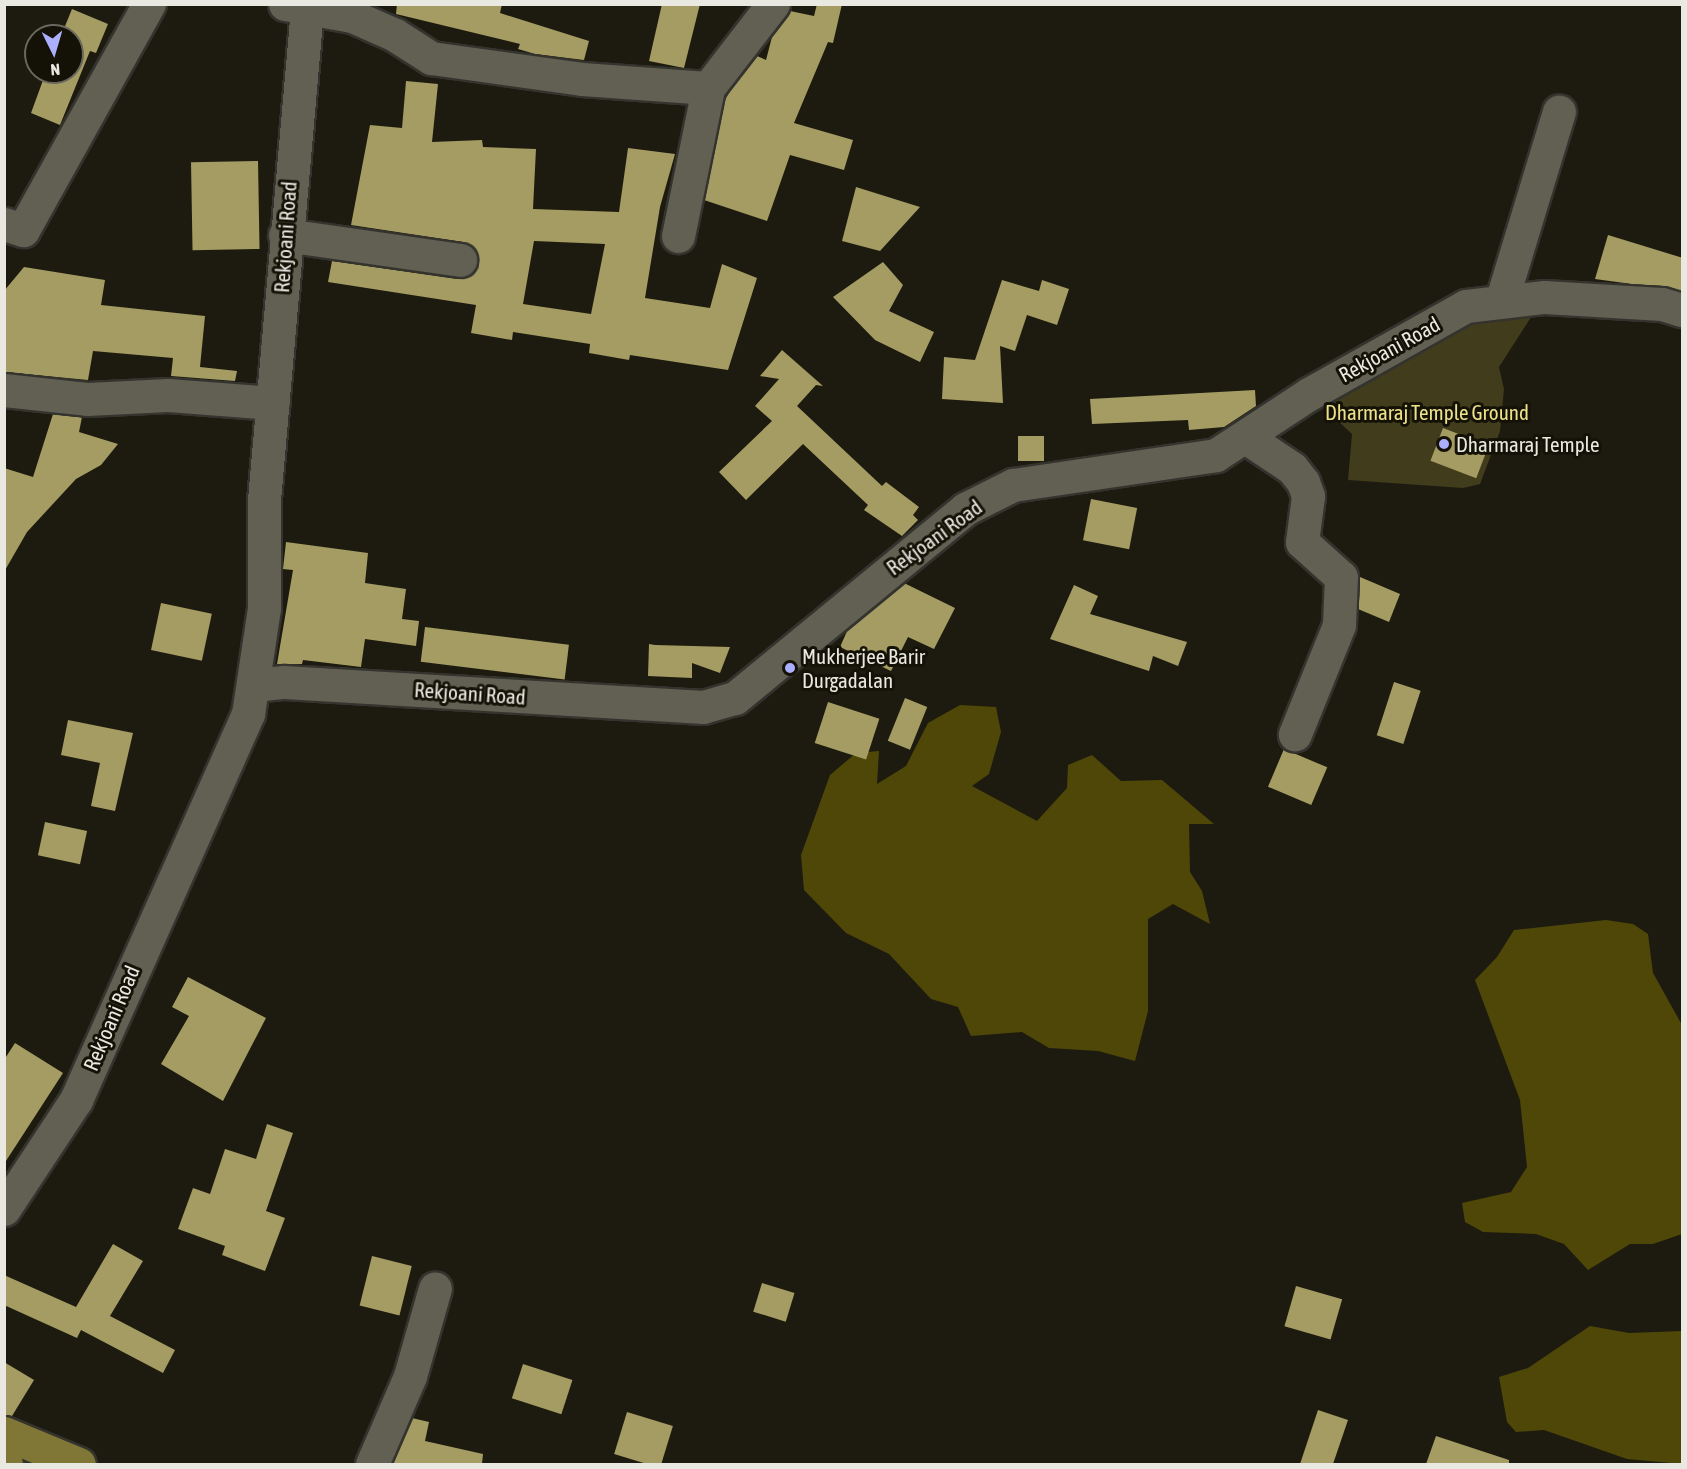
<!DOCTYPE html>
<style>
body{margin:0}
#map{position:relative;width:1687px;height:1469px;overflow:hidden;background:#1d1b0f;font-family:"Asap Condensed",sans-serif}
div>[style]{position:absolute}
.green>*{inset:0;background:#403c1c}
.water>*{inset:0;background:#4f4707}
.building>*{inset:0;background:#a49c62;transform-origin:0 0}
.roads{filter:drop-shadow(2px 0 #34332e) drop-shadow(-2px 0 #34332e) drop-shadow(0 2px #34332e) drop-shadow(0 -2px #34332e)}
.minor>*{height:33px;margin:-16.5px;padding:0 16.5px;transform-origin:16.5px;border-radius:16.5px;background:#626052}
.major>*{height:33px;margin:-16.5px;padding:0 16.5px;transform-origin:16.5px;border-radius:16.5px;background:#807736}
.dots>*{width:16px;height:16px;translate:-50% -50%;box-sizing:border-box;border:3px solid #141207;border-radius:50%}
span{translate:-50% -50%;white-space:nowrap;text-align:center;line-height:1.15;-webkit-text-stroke:6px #141207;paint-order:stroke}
.street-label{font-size:21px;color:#eae9e1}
.park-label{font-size:21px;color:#ede18a}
.poi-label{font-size:21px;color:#eae9e1}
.left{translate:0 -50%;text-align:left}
.frame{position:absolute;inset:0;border:6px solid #eae9e1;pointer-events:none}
.north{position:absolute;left:24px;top:24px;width:60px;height:60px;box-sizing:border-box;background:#141207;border:2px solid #6a685e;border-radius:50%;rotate:175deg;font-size:16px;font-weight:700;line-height:24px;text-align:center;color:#eae9e1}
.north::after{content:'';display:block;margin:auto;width:21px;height:27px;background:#acaffb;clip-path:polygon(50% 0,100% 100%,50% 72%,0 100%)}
</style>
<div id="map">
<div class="green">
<i style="clip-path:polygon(1544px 297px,1499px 367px,1504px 389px,1500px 431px,1480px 484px,1463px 488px,1348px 480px,1352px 434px,1309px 394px,1466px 306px)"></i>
</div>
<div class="water">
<i style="clip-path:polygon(960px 705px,996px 707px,1001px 732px,989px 774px,972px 786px,1037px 821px,1067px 788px,1068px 765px,1092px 755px,1121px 781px,1162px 780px,1214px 824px,1189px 824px,1190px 872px,1202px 891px,1210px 924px,1173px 904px,1148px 919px,1148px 1011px,1135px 1061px,1098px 1051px,1049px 1048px,1022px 1032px,971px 1036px,958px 1007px,931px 999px,889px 954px,846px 933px,804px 890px,801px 855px,830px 775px,856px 753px,879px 751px,877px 784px,906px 766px,928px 723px)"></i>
<i style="clip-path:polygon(1606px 920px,1633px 924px,1648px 934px,1653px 973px,1682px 1025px,1682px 1234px,1653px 1244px,1630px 1244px,1588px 1270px,1564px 1244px,1536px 1234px,1483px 1232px,1465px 1222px,1462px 1203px,1511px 1192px,1527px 1167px,1520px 1100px,1475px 980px,1497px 957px,1514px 930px)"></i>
<i style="clip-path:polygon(1590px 1326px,1629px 1333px,1682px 1331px,1682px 1464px,1627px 1459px,1544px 1430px,1516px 1432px,1507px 1422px,1499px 1377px,1528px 1368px)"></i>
</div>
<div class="building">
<i style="clip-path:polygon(397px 4px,502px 4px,500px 13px,589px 41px,584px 60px,535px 54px,518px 49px,520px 44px,396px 14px)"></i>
<i style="clip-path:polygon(662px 4px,700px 4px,684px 68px,649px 61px)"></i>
<i style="clip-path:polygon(817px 4px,842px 4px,833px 43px,828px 42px,794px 123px,853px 140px,844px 170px,790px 155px,767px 221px,704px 200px,724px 102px,732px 87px,757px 56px,766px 60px,772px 37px,790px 11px,814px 16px)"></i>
<i style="clip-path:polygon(72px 9px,108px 24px,96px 53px,90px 51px,60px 125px,31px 113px,46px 72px,72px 72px,72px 36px,61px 36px)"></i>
<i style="clip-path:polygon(evenodd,406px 81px,438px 84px,432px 142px,482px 140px,483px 147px,536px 149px,533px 209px,619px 212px,628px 148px,675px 154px,660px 207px,645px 298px,710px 308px,722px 264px,757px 278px,728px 370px,630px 355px,629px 360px,589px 353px,590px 344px,513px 332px,512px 340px,471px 333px,476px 305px,328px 282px,332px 261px,457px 279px,467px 277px,478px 263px,477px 253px,463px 242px,351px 225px,370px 125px,402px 128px,406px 81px,534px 241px,605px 244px,591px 314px,523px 304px,534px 241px)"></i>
<i style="left:258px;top:161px;width:88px;height:67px;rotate:89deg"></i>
<i style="clip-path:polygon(856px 187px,920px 207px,880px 251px,842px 241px)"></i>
<i style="clip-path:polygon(1608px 235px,1683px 258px,1683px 291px,1595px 279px)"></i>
<i style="clip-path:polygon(883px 262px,903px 285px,889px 311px,934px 332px,920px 362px,875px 340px,833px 297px)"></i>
<i style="clip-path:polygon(24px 267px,105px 280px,101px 305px,205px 316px,200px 367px,237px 371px,235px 381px,171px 376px,173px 358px,93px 351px,88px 380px,4px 372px,4px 291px)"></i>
<i style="clip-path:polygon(1002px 280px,1039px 291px,1042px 280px,1069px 289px,1057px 325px,1027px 315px,1015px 351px,1000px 346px,1003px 403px,942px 399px,944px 357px,975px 360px)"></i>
<i style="clip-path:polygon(782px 350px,823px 386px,816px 385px,797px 406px,882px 486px,886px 482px,919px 507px,913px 515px,918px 520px,902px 536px,864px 510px,868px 505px,803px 444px,746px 500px,719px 472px,772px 421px,755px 406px,779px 379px,760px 376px)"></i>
<i style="clip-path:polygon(1255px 390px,1256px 406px,1224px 427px,1189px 430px,1188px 420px,1092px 424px,1090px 399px)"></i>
<i style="clip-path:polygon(53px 414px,82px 417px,79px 432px,118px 444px,101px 465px,76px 479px,27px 532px,4px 572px,4px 468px,33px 477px)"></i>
<i style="left:1443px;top:428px;width:49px;height:35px;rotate:21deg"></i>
<i style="left:1044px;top:436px;width:25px;height:26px;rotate:90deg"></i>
<i style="left:1091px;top:499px;width:47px;height:42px;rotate:11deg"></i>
<i style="clip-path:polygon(286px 542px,368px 553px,365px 583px,406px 589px,402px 619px,419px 621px,416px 646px,365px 639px,361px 667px,303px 660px,302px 664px,277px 664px,293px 570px,283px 569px)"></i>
<i style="clip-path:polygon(1360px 577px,1400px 594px,1389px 622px,1358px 609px)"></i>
<i style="clip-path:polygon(904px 583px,955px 608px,934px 649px,908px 637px,891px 671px,840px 647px,848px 629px)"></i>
<i style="clip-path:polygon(1074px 585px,1098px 596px,1090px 614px,1187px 642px,1178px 666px,1153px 656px,1149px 671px,1050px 639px)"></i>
<i style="left:161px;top:603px;width:52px;height:48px;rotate:12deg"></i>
<i style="left:425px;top:627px;width:145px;height:35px;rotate:7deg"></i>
<i style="clip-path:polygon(649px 644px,655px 645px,730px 647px,720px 673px,692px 663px,692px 678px,648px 676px)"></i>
<i style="left:1394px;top:682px;width:28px;height:56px;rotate:18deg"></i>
<i style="left:905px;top:698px;width:24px;height:46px;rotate:22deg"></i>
<i style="left:828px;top:702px;width:54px;height:43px;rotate:18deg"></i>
<i style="clip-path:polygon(68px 720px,133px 733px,115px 811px,91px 806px,100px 763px,61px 755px)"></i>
<i style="left:1284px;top:749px;width:47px;height:41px;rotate:23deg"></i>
<i style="left:45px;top:822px;width:43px;height:34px;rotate:12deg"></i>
<i style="clip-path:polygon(188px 977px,266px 1018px,223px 1101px,161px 1064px,189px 1016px,172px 1007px)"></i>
<i style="clip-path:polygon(15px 1043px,63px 1073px,4px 1164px,4px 1060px)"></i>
<i style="clip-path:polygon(267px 1124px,293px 1133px,266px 1211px,285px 1218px,265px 1271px,222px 1255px,225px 1246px,178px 1229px,193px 1188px,210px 1194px,225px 1149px,256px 1159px)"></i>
<i style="clip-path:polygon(113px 1244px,143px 1261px,110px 1316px,175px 1350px,163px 1373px,81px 1330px,77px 1338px,4px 1305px,4px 1275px,76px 1307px)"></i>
<i style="left:372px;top:1256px;width:41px;height:51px;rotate:14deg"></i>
<i style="left:762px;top:1283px;width:34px;height:30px;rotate:17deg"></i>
<i style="left:1296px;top:1286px;width:48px;height:42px;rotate:16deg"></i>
<i style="clip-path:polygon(4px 1362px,34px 1380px,12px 1416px,4px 1415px)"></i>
<i style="left:523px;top:1364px;width:52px;height:36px;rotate:18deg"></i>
<i style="clip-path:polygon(1318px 1410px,1348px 1420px,1333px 1464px,1300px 1464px)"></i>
<i style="left:627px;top:1412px;width:48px;height:44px;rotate:17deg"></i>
<i style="clip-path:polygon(412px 1418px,429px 1422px,425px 1441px,483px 1454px,482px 1464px,392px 1464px)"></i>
<i style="clip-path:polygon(1436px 1436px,1509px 1460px,1509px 1464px,1426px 1464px)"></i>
</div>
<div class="roads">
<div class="minor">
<i style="left:285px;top:4px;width:68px;rotate:10.2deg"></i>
<i style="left:352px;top:16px;width:47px;rotate:23.8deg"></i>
<i style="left:395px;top:35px;width:43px;rotate:32.6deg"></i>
<i style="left:431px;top:58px;width:152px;rotate:7.9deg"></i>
<i style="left:582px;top:79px;width:126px;rotate:4.1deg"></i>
<i style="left:708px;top:88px;width:106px;rotate:-52.3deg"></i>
<i style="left:4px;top:224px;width:20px;rotate:18deg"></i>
<i style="left:23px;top:230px;width:259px;rotate:-60.9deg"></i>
<i style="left:285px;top:235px;width:177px;rotate:8.1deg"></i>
<i style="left:678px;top:236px;width:151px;rotate:-78.5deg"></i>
<i style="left:1502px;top:299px;width:196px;rotate:-73.1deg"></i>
<i style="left:4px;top:390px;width:83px;rotate:6.2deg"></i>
<i style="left:87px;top:399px;width:81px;rotate:-2.8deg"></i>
<i style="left:168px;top:395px;width:105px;rotate:4.4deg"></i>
<i style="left:1247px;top:438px;width:54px;rotate:33.7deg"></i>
<i style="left:1292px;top:468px;width:18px;rotate:52deg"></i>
<i style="left:1303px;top:482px;width:15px;rotate:70deg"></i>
<i style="left:1308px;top:496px;width:46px;rotate:97.4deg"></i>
<i style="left:1302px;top:542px;width:52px;rotate:41.9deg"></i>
<i style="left:1341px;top:577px;width:48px;rotate:92.4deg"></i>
<i style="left:1339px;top:625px;width:118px;rotate:112deg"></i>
<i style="left:254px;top:685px;width:30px;rotate:-6deg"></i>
<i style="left:284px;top:682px;width:420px;rotate:3.4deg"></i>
<i style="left:703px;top:707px;width:33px;rotate:-16deg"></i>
<i style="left:735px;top:698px;width:298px;rotate:-39.4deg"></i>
<i style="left:965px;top:509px;width:54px;rotate:-26.6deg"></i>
<i style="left:1013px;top:485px;width:205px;rotate:-8.4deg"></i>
<i style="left:1216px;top:455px;width:111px;rotate:-33.3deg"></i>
<i style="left:1309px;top:394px;width:180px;rotate:-29.3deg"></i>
<i style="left:1466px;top:306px;width:79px;rotate:-6.6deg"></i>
<i style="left:1544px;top:297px;width:118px;rotate:3.4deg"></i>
<i style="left:1662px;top:304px;width:21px;rotate:17deg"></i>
<i style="left:4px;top:1209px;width:131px;rotate:-56.6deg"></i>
<i style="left:76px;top:1100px;width:423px;rotate:-66deg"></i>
<i style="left:248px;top:714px;width:107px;rotate:-81.4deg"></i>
<i style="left:264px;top:608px;width:108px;rotate:-90deg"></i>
<i style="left:264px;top:500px;width:498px;rotate:-85deg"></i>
<i style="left:372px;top:1464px;width:96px;rotate:-66.6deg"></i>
<i style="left:410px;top:1376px;width:91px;rotate:-74.1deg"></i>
</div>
<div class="major">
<i style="left:4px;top:1433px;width:81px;rotate:22.5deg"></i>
<i style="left:4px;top:1464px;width:2px"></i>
</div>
</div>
<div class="dots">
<i style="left:1444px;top:444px;background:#acaffb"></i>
<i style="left:790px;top:668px;background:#acaffb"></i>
</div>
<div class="street-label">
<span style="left:285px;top:237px;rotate:-86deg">Rekjoani Road</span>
<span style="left:1389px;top:349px;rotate:-29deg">Rekjoani Road</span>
<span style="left:934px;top:537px;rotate:-36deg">Rekjoani Road</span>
<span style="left:470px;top:693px;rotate:4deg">Rekjoani Road</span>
<span style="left:111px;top:1018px;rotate:-67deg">Rekjoani Road</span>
</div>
<div class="park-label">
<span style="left:1427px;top:412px">Dharmaraj Temple Ground</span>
</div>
<div class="poi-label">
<span class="left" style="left:1456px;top:444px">Dharmaraj Temple</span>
<span class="left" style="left:802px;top:668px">Mukherjee Barir<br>Durgadalan</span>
</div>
<div class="frame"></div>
<div class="north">N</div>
</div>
